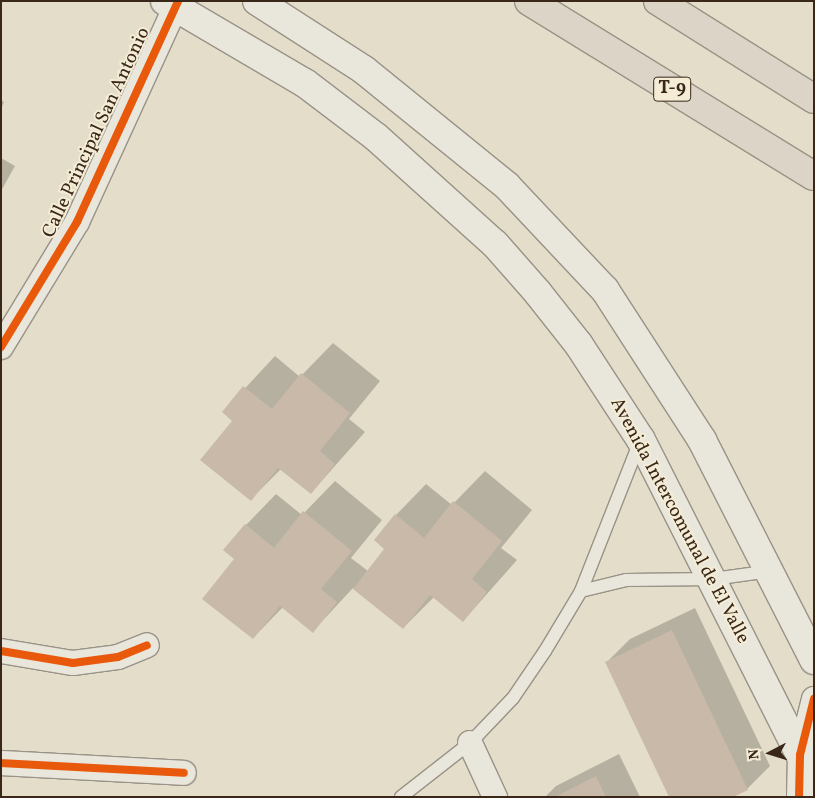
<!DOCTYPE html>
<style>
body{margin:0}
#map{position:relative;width:815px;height:798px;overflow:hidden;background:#e4ddca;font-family:Vollkorn,serif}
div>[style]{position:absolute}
.shadow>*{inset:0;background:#0003}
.building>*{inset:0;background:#c9b9a8}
.roads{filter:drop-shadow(1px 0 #999286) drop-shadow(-1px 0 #999286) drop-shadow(0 1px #999286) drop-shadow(0 -1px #999286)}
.service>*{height:12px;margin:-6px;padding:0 6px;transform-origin:6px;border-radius:6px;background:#e9e6dc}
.minor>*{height:24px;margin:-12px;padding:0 12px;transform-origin:12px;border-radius:12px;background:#e9e6dc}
.secondary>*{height:28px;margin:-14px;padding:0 14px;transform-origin:14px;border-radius:14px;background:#e9e6dc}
.motorway>*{height:28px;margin:-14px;padding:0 14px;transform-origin:14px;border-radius:14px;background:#dcd5c7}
.cycleway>*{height:8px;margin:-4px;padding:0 4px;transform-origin:4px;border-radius:4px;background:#e8590c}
span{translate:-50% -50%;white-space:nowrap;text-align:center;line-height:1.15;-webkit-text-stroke:4px #f4ecd5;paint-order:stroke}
.shield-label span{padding:1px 4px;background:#f4ecd5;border:1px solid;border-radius:4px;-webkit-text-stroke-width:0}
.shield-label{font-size:18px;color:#39271a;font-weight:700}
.street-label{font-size:19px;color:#39271a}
.frame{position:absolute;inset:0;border:2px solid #39271a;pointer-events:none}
.north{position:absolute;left:745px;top:728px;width:50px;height:50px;-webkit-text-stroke:4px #f4ecd5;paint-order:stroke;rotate:265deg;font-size:14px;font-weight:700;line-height:20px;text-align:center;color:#39271a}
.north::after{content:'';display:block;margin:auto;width:18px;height:22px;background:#39271a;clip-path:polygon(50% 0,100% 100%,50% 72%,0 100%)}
</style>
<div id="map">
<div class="shadow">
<i style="clip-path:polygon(1px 100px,4px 102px,1px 109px)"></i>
<i style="clip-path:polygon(1px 158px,15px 166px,1px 191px)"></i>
<i style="clip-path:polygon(333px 343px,380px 381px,349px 419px,365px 432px,311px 493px,281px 469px,251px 499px,234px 420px,223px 412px,275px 356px,300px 377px)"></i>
<i style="clip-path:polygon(485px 471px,532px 510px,501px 548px,517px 560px,463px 621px,434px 597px,403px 628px,353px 588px,313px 631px,283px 607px,253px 638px,236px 559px,246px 525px,276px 494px,302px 515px,335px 481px,382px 520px,351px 558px,368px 571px,386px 549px,396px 515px,426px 484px,452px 505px)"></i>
<i style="clip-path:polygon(695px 608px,770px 766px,747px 789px,607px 662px,630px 639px)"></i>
<i style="clip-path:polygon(619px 754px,640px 797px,545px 797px,556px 786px)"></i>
</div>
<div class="building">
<i style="clip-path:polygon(301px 373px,350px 413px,320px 451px,335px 464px,311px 494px,278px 468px,251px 501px,200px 460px,232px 421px,222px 412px,243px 386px,272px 409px)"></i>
<i style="clip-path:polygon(453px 501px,502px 541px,472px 579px,487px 592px,463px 622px,430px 595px,403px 629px,353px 589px,384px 549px,374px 540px,395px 514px,424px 538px)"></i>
<i style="clip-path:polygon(303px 511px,352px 551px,321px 589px,337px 602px,313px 633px,280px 606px,253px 639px,202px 599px,234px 559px,223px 550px,245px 524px,274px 548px)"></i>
<i style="clip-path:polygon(672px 630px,748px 790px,733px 797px,669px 797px,605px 662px)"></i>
<i style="clip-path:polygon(596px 776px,606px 797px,555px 797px)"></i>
</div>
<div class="roads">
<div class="service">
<i style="left:581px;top:591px;width:46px;rotate:-13.7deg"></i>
<i style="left:626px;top:580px;width:87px;rotate:-0.7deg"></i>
<i style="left:713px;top:579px;width:59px;rotate:-7.9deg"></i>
<i style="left:401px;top:797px;width:88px;rotate:-38deg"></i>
<i style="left:470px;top:743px;width:62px;rotate:-46.3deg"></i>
<i style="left:513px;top:698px;width:57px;rotate:-55.8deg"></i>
<i style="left:545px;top:651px;width:70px;rotate:-59deg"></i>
<i style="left:581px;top:591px;width:161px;rotate:-68.5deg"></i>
</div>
<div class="minor">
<i style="left:1px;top:347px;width:146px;rotate:-58.7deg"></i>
<i style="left:77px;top:222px;width:243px;rotate:-65.4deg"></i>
<i style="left:1px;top:651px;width:73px;rotate:9.5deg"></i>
<i style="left:73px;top:663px;width:45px;rotate:-7.6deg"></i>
<i style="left:118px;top:657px;width:31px;rotate:-22deg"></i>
<i style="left:470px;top:743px;width:60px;rotate:65.2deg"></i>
<i style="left:1px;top:763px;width:183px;rotate:3.1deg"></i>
<i style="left:799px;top:797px;width:42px;rotate:-88.6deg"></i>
<i style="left:800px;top:755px;width:58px;rotate:-76deg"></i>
</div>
<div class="secondary">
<i style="left:165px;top:1px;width:162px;rotate:30.4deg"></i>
<i style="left:305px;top:83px;width:89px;rotate:37.3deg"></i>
<i style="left:376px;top:137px;width:160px;rotate:42deg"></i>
<i style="left:495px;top:244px;width:65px;rotate:48.7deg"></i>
<i style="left:538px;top:293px;width:66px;rotate:51.7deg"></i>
<i style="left:579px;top:345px;width:113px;rotate:56.9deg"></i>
<i style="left:641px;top:440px;width:384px;rotate:63.2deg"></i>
<i style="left:257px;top:1px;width:127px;rotate:32.8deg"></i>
<i style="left:364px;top:70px;width:184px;rotate:39deg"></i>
<i style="left:507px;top:186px;width:143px;rotate:46.7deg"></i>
<i style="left:605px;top:290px;width:179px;rotate:57.1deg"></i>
<i style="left:702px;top:440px;width:247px;rotate:63deg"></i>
</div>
<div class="motorway">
<i style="left:529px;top:1px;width:334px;rotate:31.6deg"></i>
<i style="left:658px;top:1px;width:184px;rotate:32.1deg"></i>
</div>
</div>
<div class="cycleway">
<i style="left:1px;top:347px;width:146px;rotate:-58.7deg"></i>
<i style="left:77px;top:222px;width:243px;rotate:-65.4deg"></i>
<i style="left:1px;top:651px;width:73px;rotate:9.5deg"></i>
<i style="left:73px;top:663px;width:45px;rotate:-7.6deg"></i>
<i style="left:118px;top:657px;width:31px;rotate:-22deg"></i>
<i style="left:1px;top:763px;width:183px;rotate:3.1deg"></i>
<i style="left:799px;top:797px;width:42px;rotate:-88.6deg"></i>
<i style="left:800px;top:755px;width:58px;rotate:-76deg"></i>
</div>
<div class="shield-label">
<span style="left:672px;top:89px">T-9</span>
</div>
<div class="street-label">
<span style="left:97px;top:133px;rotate:-65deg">Calle Principal San Antonio</span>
<span style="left:679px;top:521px;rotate:62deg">Avenida Intercomunal de El Valle</span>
</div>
<div class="frame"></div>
<div class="north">N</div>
</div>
